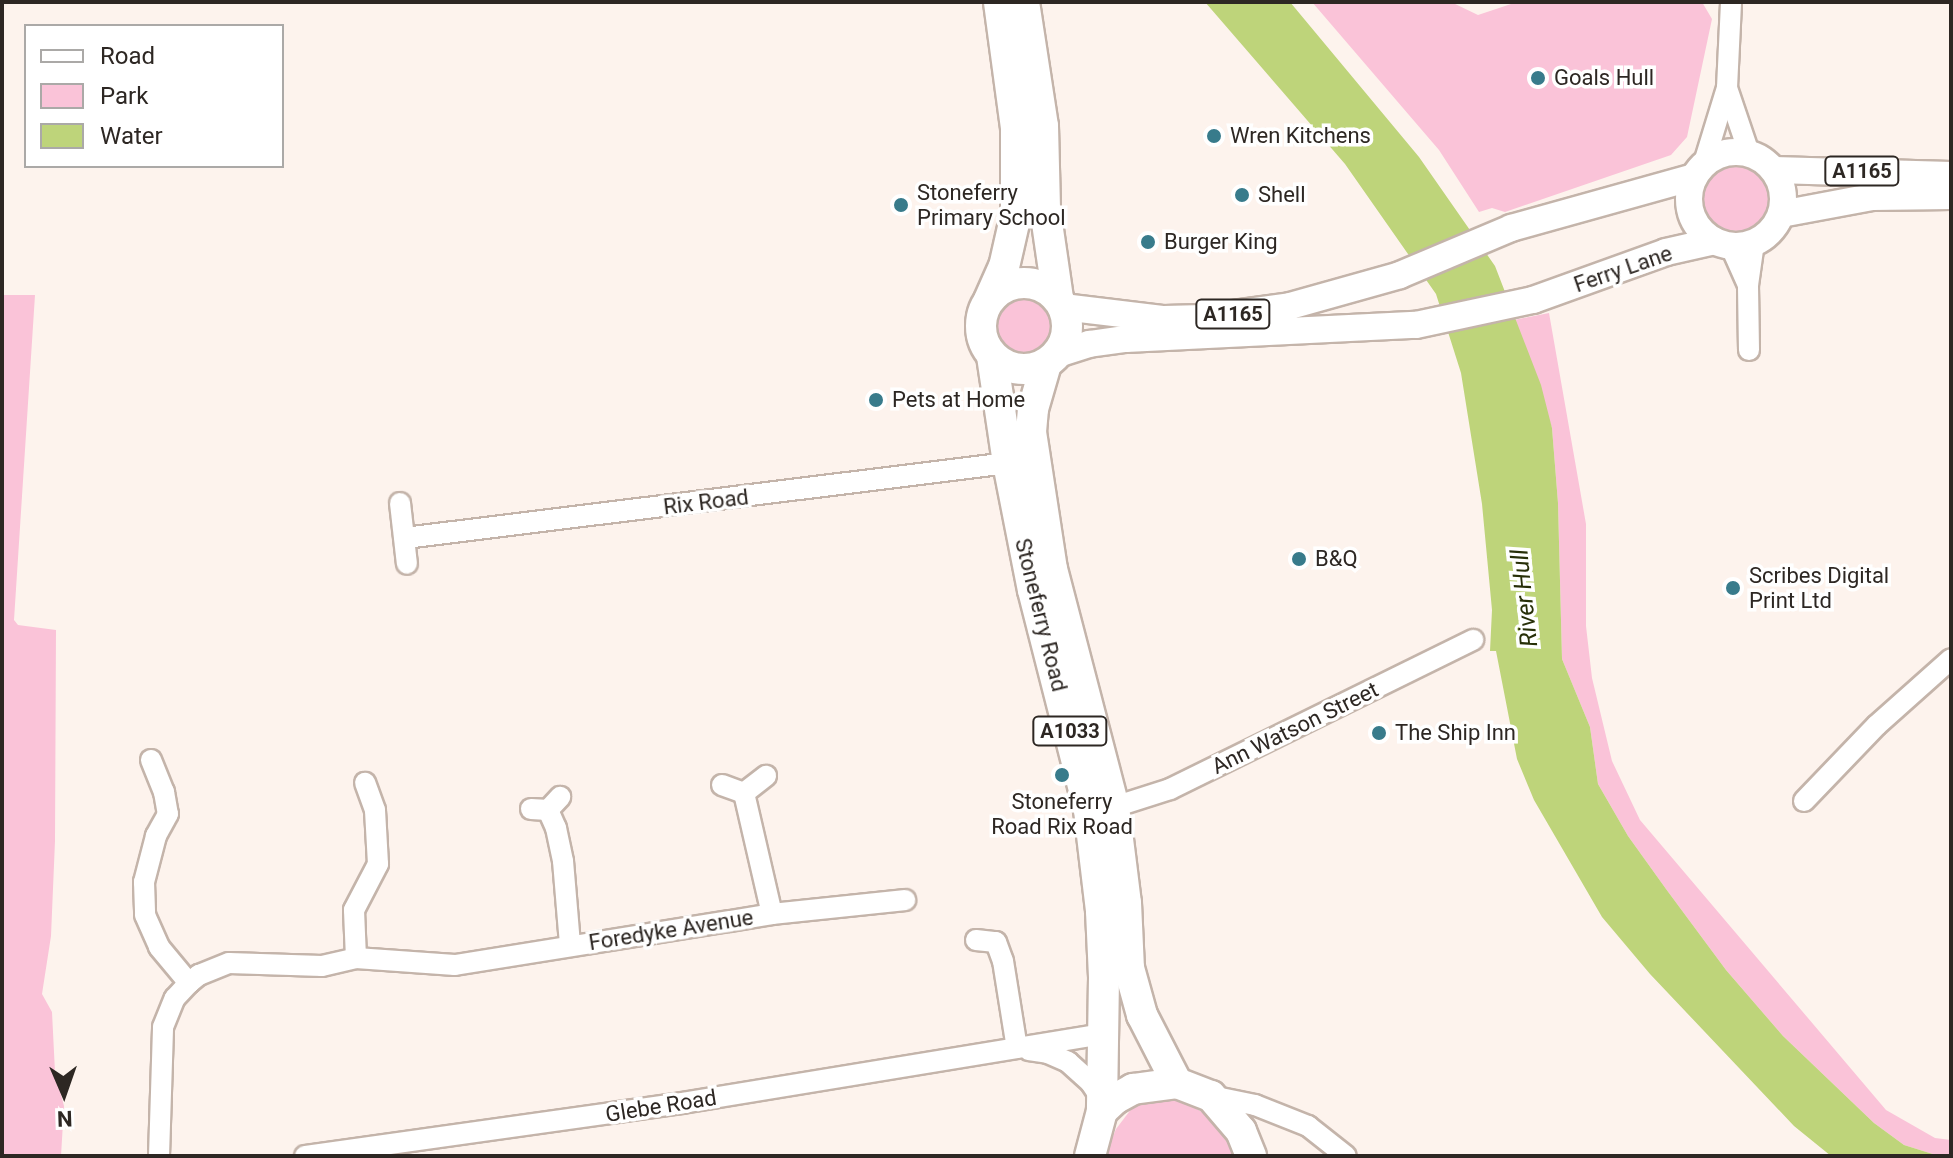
<!DOCTYPE html>
<style>
body{margin:0}
#map{position:relative;width:1953px;height:1158px;overflow:hidden;background:#fdf3ed;font-family:Roboto,sans-serif}
div>[style]{position:absolute}
.green>*{inset:0;background:#fac3d8}
.round{border-radius:50%}
.water>*{inset:0;background:#bed47a}
.roads{filter:drop-shadow(2px 0 #c4b4aa) drop-shadow(-2px 0 #c4b4aa) drop-shadow(0 2px #c4b4aa) drop-shadow(0 -2px #c4b4aa)}
.minor>*{height:20px;margin:-10px;padding:0 10px;transform-origin:10px;border-radius:10px;background:#fff}
.major>*{height:26px;margin:-13px;padding:0 13px;transform-origin:13px;border-radius:13px;background:#fff}
.major>.ring{margin:-13px;padding:0;box-sizing:content-box;background:none;border:26px solid #fff;border-radius:50%}
.highway>*{height:30px;margin:-15px;padding:0 15px;transform-origin:15px;border-radius:15px;background:#fff}
.highway>.ring{margin:-15px;padding:0;box-sizing:content-box;background:none;border:30px solid #fff;border-radius:50%}
.dots>*{width:22px;height:22px;translate:-50% -50%;box-sizing:border-box;border:4px solid #fff;border-radius:50%}
span{translate:-50% -50%;white-space:nowrap;text-align:center;line-height:1.15;-webkit-text-stroke:7px #fff;paint-order:stroke}
.shield-label span{padding:2px 6px;background:#fff;border:2px solid;border-radius:6px;-webkit-text-stroke-width:0}
.shield-label{font-size:20px;color:#2d2723;font-weight:700}
.poi-label{font-size:22px;color:#2d2723}
.left{translate:0 -50%;text-align:left}
.street-label{font-size:22px;color:#2d2723}
.water-label{font-size:24px;color:#272f08;font-style:italic}
.frame{position:absolute;inset:0;border:4px solid #2d2723;pointer-events:none}
.legend{position:absolute;left:24px;top:24px;width:260px;height:144px;box-sizing:border-box;background:#fff;border:2px solid #aba9a7;margin:0;padding:10px 14px;list-style:none;font-size:24px;color:#2d2723}
.legend li{display:flex;align-items:center;gap:16px;height:40px}
.legend b{width:40px;border:2px solid #aba9a7}
.north{position:absolute;left:24px;top:1054px;width:80px;height:80px;-webkit-text-stroke:6px #fff;paint-order:stroke;rotate:178deg;font-size:22px;font-weight:700;line-height:32px;text-align:center;color:#2d2723}
.north::after{content:'';display:block;margin:auto;width:28px;height:36px;background:#2d2723;clip-path:polygon(50% 0,100% 100%,50% 72%,0 100%)}
</style>
<div id="map">
<div class="green">
<i style="clip-path:polygon(1312px 2px,1451px 2px,1478px 15px,1517px 2px,1702px 2px,1712px 19px,1687px 137px,1671px 155px,1505px 212px,1492px 208px,1479px 212px,1439px 150px)"></i>
<i class="round" style="left:1703px;top:163px;width:68px;height:68px"></i>
<i class="round" style="left:991px;top:293px;width:66px;height:66px"></i>
<i style="clip-path:polygon(2px 295px,35px 295px,14px 620px,18px 625px,56px 630px,55px 841px,51px 936px,42px 994px,52px 1012px,55px 1072px,64px 1106px,61px 1156px,2px 1156px)"></i>
<i style="clip-path:polygon(1549px 313px,1586px 524px,1586px 626px,1592px 678px,1612px 761px,1640px 820px,1886px 1110px,1935px 1138px,1951px 1140px,1951px 1156px,1939px 1156px,1904px 1145px,1874px 1123px,1783px 1036px,1726px 970px,1666px 889px,1628px 836px,1598px 784px,1590px 727px,1562px 659px,1558px 503px,1552px 428px,1514px 320px)"></i>
<i style="clip-path:polygon(1154px 1096px,1184px 1101px,1215px 1120px,1230px 1142px,1233px 1156px,1105px 1156px,1116px 1129px,1132px 1108px)"></i>
</div>
<div class="water">
<i style="clip-path:polygon(1205px 2px,1290px 2px,1419px 157px,1495px 266px,1541px 385px,1552px 428px,1558px 503px,1562px 659px,1590px 727px,1598px 784px,1628px 836px,1666px 889px,1726px 970px,1783px 1036px,1874px 1123px,1904px 1145px,1939px 1156px,1831px 1156px,1794px 1126px,1650px 974px,1602px 917px,1534px 800px,1517px 759px,1496px 651px,1490px 651px,1492px 610px,1482px 504px,1461px 373px,1436px 294px,1345px 164px)"></i>
</div>
<div class="roads">
<div class="minor">
<i style="left:1727px;top:88px;width:69px;rotate:71.3deg"></i>
<i style="left:1704px;top:163px;width:78px;rotate:-73deg"></i>
<i style="left:1727px;top:88px;width:86px;rotate:-87.3deg"></i>
<i style="left:1731px;top:247px;width:42px;rotate:65.9deg"></i>
<i style="left:1749px;top:350px;width:65px;rotate:-90.9deg"></i>
<i style="left:1748px;top:285px;width:42px;rotate:-81.9deg"></i>
<i style="left:400px;top:503px;width:61px;rotate:83.5deg"></i>
<i style="left:405px;top:538px;width:608px;rotate:-7.09deg"></i>
<i style="left:151px;top:760px;width:35px;rotate:68deg"></i>
<i style="left:164px;top:792px;width:22px;rotate:80deg"></i>
<i style="left:168px;top:814px;width:25px;rotate:119deg"></i>
<i style="left:156px;top:836px;width:48px;rotate:104.6deg"></i>
<i style="left:144px;top:882px;width:33px;rotate:88deg"></i>
<i style="left:145px;top:915px;width:35px;rotate:66deg"></i>
<i style="left:159px;top:947px;width:47px;rotate:50.2deg"></i>
<i style="left:722px;top:785px;width:23px;rotate:20deg"></i>
<i style="left:744px;top:793px;width:28px;rotate:-38deg"></i>
<i style="left:744px;top:793px;width:124px;rotate:77deg"></i>
<i style="left:1804px;top:801px;width:105px;rotate:-46.2deg"></i>
<i style="left:1877px;top:725px;width:99px;rotate:-41.7deg"></i>
<i style="left:1114px;top:807px;width:59px;rotate:-17.8deg"></i>
<i style="left:1170px;top:789px;width:338px;rotate:-26.2deg"></i>
<i style="left:531px;top:809px;width:17px;rotate:3deg"></i>
<i style="left:548px;top:810px;width:18px;rotate:-47deg"></i>
<i style="left:548px;top:810px;width:20px;rotate:66deg"></i>
<i style="left:556px;top:828px;width:34px;rotate:78deg"></i>
<i style="left:563px;top:861px;width:84px;rotate:85.2deg"></i>
<i style="left:976px;top:940px;width:20px;rotate:6deg"></i>
<i style="left:996px;top:942px;width:20px;rotate:70deg"></i>
<i style="left:1003px;top:961px;width:88px;rotate:80.9deg"></i>
<i style="left:356px;top:958px;width:48px;rotate:-92.4deg"></i>
<i style="left:354px;top:910px;width:52px;rotate:-62.4deg"></i>
<i style="left:378px;top:864px;width:54px;rotate:-93.2deg"></i>
<i style="left:375px;top:810px;width:29px;rotate:-110deg"></i>
<i style="left:1029px;top:1050px;width:19px;rotate:9deg"></i>
<i style="left:1048px;top:1053px;width:22px;rotate:24deg"></i>
<i style="left:1068px;top:1062px;width:31px;rotate:42deg"></i>
<i style="left:1091px;top:1083px;width:20px;rotate:57deg"></i>
<i style="left:1211px;top:1096px;width:45px;rotate:11.6deg"></i>
<i style="left:1255px;top:1105px;width:57px;rotate:21.6deg"></i>
<i style="left:1308px;top:1126px;width:48px;rotate:38.3deg"></i>
<i style="left:159px;top:1156px;width:129px;rotate:-88.2deg"></i>
<i style="left:163px;top:1027px;width:31px;rotate:-68deg"></i>
<i style="left:175px;top:998px;width:21px;rotate:-47deg"></i>
<i style="left:189px;top:983px;width:13px;rotate:-39deg"></i>
<i style="left:199px;top:975px;width:32px;rotate:-22deg"></i>
<i style="left:229px;top:963px;width:93px;rotate:1.8deg"></i>
<i style="left:322px;top:966px;width:35px;rotate:-13deg"></i>
<i style="left:356px;top:958px;width:99px;rotate:4deg"></i>
<i style="left:455px;top:965px;width:321px;rotate:-9.1deg"></i>
<i style="left:772px;top:914px;width:134px;rotate:-6deg"></i>
<i style="left:305px;top:1156px;width:381px;rotate:-8deg"></i>
<i style="left:682px;top:1103px;width:428px;rotate:-9.3deg"></i>
</div>
<div class="major">
<i class="ring" style="left:1689px;top:152px;width:68px;height:68px"></i>
<i style="left:1774px;top:170px;width:177px;rotate:1.6deg"></i>
<i style="left:1781px;top:214px;width:93px;rotate:-10.6deg"></i>
<i style="left:1872px;top:197px;width:79px;rotate:-0.7deg"></i>
<i style="left:1063px;top:307px;width:102px;rotate:6.8deg"></i>
<i style="left:1164px;top:319px;width:40px;rotate:-1.4deg"></i>
<i style="left:1204px;top:318px;width:87px;rotate:-7.9deg"></i>
<i style="left:1290px;top:306px;width:114px;rotate:-15.7deg"></i>
<i style="left:1400px;top:275px;width:121px;rotate:-22.9deg"></i>
<i style="left:1511px;top:228px;width:190px;rotate:-15.6deg"></i>
<i style="left:1058px;top:354px;width:33px;rotate:-18deg"></i>
<i style="left:1089px;top:344px;width:37px;rotate:-8deg"></i>
<i style="left:1126px;top:339px;width:290px;rotate:-2.8deg"></i>
<i style="left:1416px;top:325px;width:120px;rotate:-12.1deg"></i>
<i style="left:1533px;top:300px;width:141px;rotate:-19.8deg"></i>
<i style="left:1666px;top:252px;width:50px;rotate:-12.7deg"></i>
</div>
<div class="highway">
<i style="left:1024px;top:2px;width:125px;rotate:81.3deg"></i>
<i style="left:1043px;top:126px;width:83px;rotate:88.6deg"></i>
<i style="left:1045px;top:209px;width:90px;rotate:81.7deg"></i>
<i class="ring" style="left:981px;top:283px;width:56px;height:56px"></i>
<i style="left:989px;top:300px;width:36px;rotate:-66deg"></i>
<i style="left:1004px;top:267px;width:54px;rotate:-77.2deg"></i>
<i style="left:1016px;top:214px;width:86px;rotate:-90deg"></i>
<i style="left:1016px;top:128px;width:127px;rotate:-97.7deg"></i>
<i style="left:992px;top:356px;width:108px;rotate:81.5deg"></i>
<i style="left:1008px;top:463px;width:129px;rotate:78.9deg"></i>
<i style="left:1033px;top:590px;width:227px;rotate:75.7deg"></i>
<i style="left:1089px;top:810px;width:102px;rotate:83.2deg"></i>
<i style="left:1101px;top:911px;width:67px;rotate:87.4deg"></i>
<i style="left:1104px;top:978px;width:133px;rotate:90.9deg"></i>
<i style="left:1046px;top:364px;width:47px;rotate:106.1deg"></i>
<i style="left:1033px;top:409px;width:23px;rotate:95deg"></i>
<i style="left:1031px;top:432px;width:139px;rotate:81.3deg"></i>
<i style="left:1052px;top:569px;width:246px;rotate:75.4deg"></i>
<i style="left:1114px;top:807px;width:97px;rotate:82.9deg"></i>
<i style="left:1126px;top:903px;width:65px;rotate:87.4deg"></i>
<i style="left:1129px;top:968px;width:49px;rotate:74.5deg"></i>
<i style="left:1142px;top:1015px;width:76px;rotate:62.8deg"></i>
<i style="left:1090px;top:1156px;width:47px;rotate:-75.1deg"></i>
<i style="left:1102px;top:1111px;width:18px;rotate:-43deg"></i>
<i style="left:1115px;top:1099px;width:21px;rotate:-29deg"></i>
<i style="left:1133px;top:1089px;width:44px;rotate:-7.8deg"></i>
<i style="left:1177px;top:1083px;width:36px;rotate:21deg"></i>
<i style="left:1211px;top:1096px;width:46px;rotate:49.4deg"></i>
<i style="left:1241px;top:1131px;width:27px;rotate:68deg"></i>
</div>
</div>
<div class="dots">
<i style="left:1538px;top:78px;background:#387b8b"></i>
<i style="left:1214px;top:136px;background:#387b8b"></i>
<i style="left:1242px;top:195px;background:#387b8b"></i>
<i style="left:901px;top:205px;background:#387b8b"></i>
<i style="left:1148px;top:242px;background:#387b8b"></i>
<i style="left:876px;top:400px;background:#387b8b"></i>
<i style="left:1299px;top:559px;background:#387b8b"></i>
<i style="left:1733px;top:588px;background:#387b8b"></i>
<i style="left:1379px;top:733px;background:#387b8b"></i>
<i style="left:1062px;top:775px;background:#387b8b"></i>
</div>
<div class="shield-label">
<span style="left:1862px;top:171px">A1165</span>
<span style="left:1233px;top:314px">A1165</span>
<span style="left:1070px;top:731px">A1033</span>
</div>
<div class="poi-label">
<span class="left" style="left:1554px;top:78px">Goals Hull</span>
<span class="left" style="left:1230px;top:136px">Wren Kitchens</span>
<span class="left" style="left:917px;top:205px">Stoneferry<br>Primary School</span>
<span class="left" style="left:1258px;top:195px">Shell</span>
<span class="left" style="left:1164px;top:242px">Burger King</span>
<span class="left" style="left:892px;top:400px">Pets at Home</span>
<span class="left" style="left:1315px;top:559px">B&amp;Q</span>
<span class="left" style="left:1749px;top:588px">Scribes Digital<br>Print Ltd</span>
<span class="left" style="left:1395px;top:733px">The Ship Inn</span>
<span style="left:1062px;top:814px">Stoneferry<br>Road Rix Road</span>
</div>
<div class="street-label">
<span style="left:1623px;top:269px;rotate:-19deg">Ferry Lane</span>
<span style="left:706px;top:502px;rotate:-7deg">Rix Road</span>
<span style="left:1041px;top:615px;rotate:76deg">Stoneferry Road</span>
<span style="left:1295px;top:728px;rotate:-26deg">Ann Watson Street</span>
<span style="left:671px;top:930px;rotate:-9deg">Foredyke Avenue</span>
<span style="left:661px;top:1106px;rotate:-9deg">Glebe Road</span>
</div>
<div class="water-label">
<span style="left:1525px;top:598px;rotate:-96deg">River Hull</span>
</div>
<div class="frame"></div>
<ul class="legend">
<li><b style="height:10px;background:#fff"></b>Road</li>
<li><b style="height:22px;background:#fac3d8"></b>Park</li>
<li><b style="height:22px;background:#bed47a"></b>Water</li>
</ul>
<div class="north">N</div>
</div>
